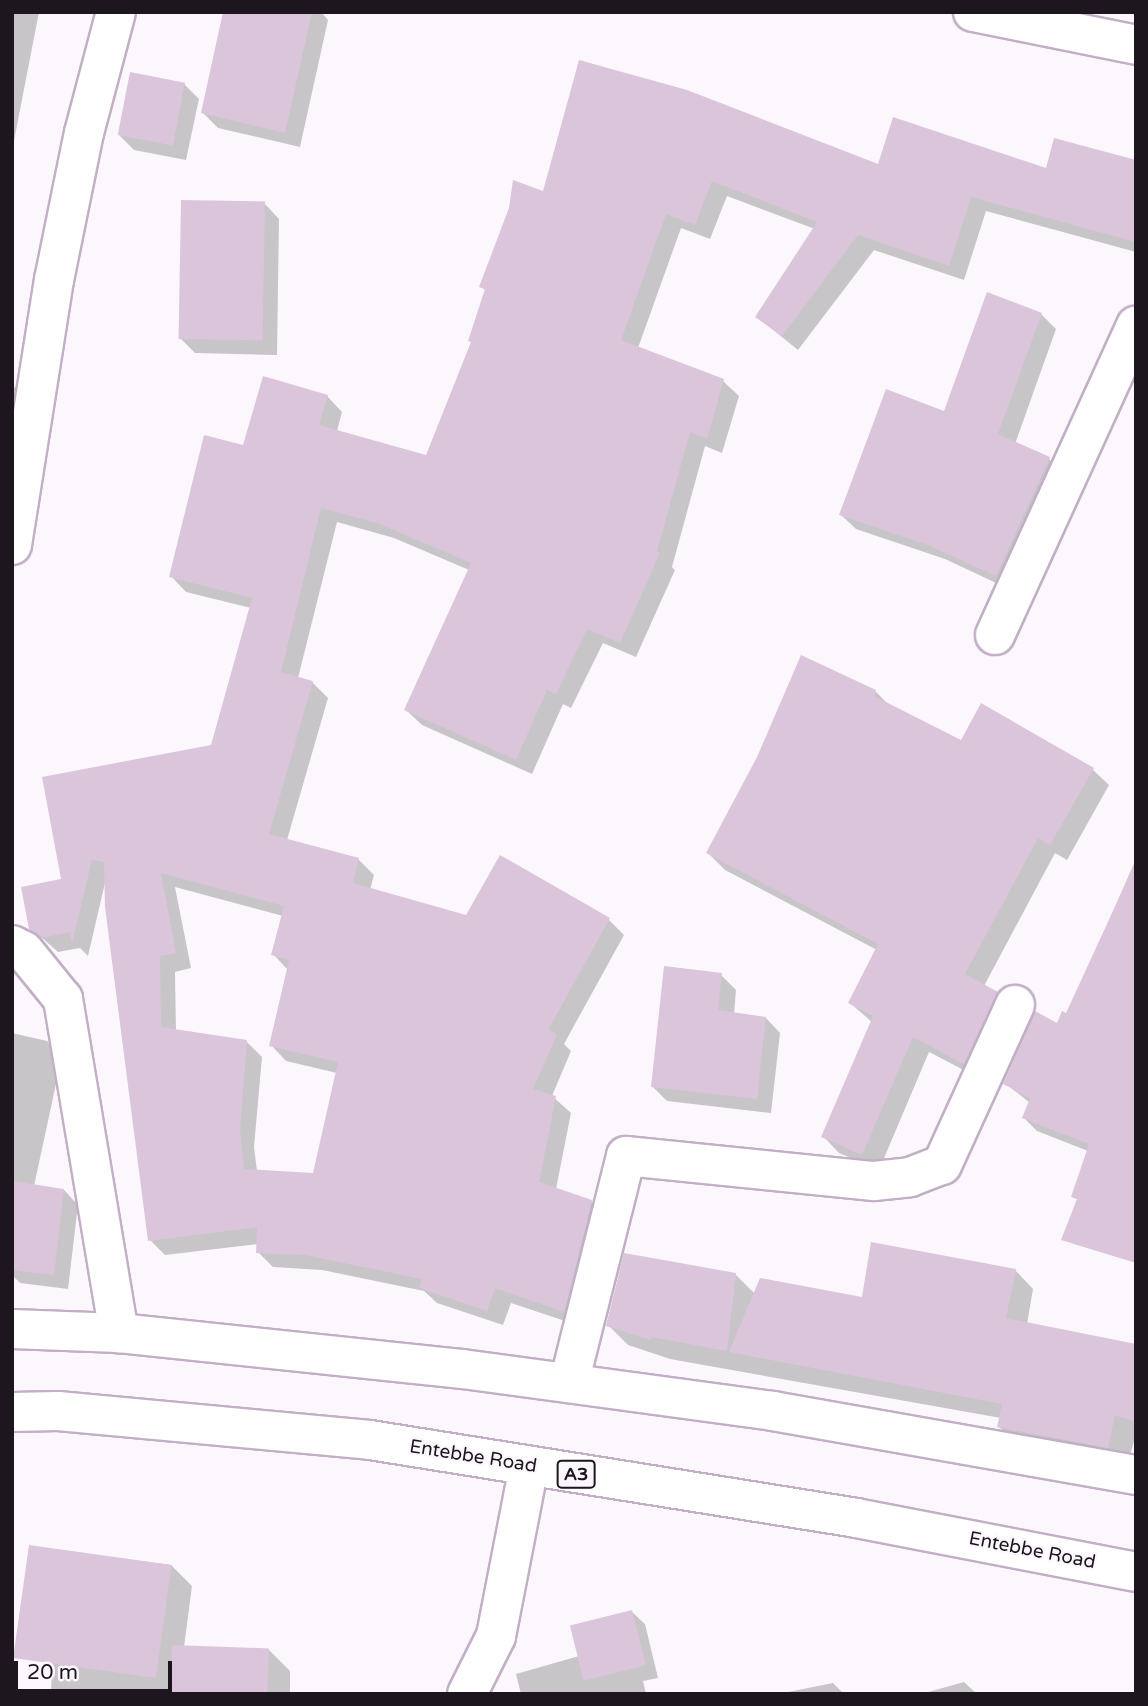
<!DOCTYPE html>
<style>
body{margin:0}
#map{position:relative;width:1148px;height:1706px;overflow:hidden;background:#fbf7fc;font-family:"Varela Round",sans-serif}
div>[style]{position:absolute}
.shadow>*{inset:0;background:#0003}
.building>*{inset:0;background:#dbc5db;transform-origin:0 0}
.roads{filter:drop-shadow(2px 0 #c2afc6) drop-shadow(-2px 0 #c2afc6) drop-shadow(0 2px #c2afc6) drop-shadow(0 -2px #c2afc6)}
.minor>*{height:38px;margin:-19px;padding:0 19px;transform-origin:19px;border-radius:19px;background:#fff}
.major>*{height:38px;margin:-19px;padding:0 19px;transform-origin:19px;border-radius:19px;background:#fff}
span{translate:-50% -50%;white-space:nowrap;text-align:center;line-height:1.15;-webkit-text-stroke:5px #fbf7fc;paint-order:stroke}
.shield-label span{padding:2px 5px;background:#fbf7fc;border:2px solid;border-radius:5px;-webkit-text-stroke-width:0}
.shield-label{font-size:18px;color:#1d161e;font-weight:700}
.street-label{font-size:19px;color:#1d161e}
.frame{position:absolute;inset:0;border:14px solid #1d161e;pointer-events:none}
.scale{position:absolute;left:14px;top:1661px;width:158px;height:32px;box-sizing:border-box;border:4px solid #1d161e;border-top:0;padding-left:9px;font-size:21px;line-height:24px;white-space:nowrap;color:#1d161e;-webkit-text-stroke:5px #fbf7fc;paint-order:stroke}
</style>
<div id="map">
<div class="shadow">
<i style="clip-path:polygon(12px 12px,39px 12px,13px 146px,12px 146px)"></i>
<i style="clip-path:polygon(225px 12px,321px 12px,328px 20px,300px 147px,218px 128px,203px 113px)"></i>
<i style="clip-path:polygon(184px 84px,199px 99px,186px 160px,134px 150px,119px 135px)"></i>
<i style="clip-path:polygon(evenodd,1136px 162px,1136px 252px,986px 211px,964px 280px,874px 250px,798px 350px,757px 317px,815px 229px,727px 196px,710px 239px,681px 228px,638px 348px,723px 381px,739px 396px,722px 453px,705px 446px,672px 567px,675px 570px,636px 657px,603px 643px,571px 708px,563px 704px,532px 774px,422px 725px,406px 710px,469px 570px,394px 538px,337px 522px,298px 678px,312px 682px,328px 698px,287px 840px,358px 859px,374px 875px,370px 890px,467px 917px,609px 920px,624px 935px,564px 1044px,571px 1051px,552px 1096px,571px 1113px,556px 1189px,591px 1201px,607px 1217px,580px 1326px,511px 1303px,503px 1325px,437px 1303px,424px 1291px,322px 1270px,273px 1267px,258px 1252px,258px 1244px,165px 1255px,150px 1240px,105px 883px,88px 956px,80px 948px,58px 952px,31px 928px,63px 881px,213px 747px,251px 608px,186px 592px,171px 576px,245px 447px,327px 396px,342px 412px,337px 431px,427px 457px,473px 343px,486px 291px,481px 286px,544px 193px,879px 166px,1047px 170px,1136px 162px,175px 887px,283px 916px,273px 954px,288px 970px,271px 1045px,286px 1061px,337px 1073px,315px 1174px,257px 1171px,254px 1147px,262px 1057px,246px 1041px,176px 1031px,175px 972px,191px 968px,175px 887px)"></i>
<i style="clip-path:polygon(265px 204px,279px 219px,277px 355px,195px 353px,180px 338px)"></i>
<i style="clip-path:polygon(1041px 314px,1056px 329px,1015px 444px,1049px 459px,1063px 474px,1011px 590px,945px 559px,856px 529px,841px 515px)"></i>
<i style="clip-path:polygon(12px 385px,22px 395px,12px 442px)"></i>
<i style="clip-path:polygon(875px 691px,891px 707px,962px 742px,1092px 769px,1109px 785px,1067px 860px,1055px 853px,984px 986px,1014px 1010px,981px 1079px,929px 1052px,879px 1170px,839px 1153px,823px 1136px,872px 1022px,850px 1003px,877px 950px,725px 870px,708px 853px)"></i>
<i style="clip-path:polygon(1136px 859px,1136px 1226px,1073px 1197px,1088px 1151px,1037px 1131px,1024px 1118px,1030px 1103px,1005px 1083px,1067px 1016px)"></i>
<i style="clip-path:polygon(721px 975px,736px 990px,734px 1014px,766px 1018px,780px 1033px,771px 1113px,667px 1101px,652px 1086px)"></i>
<i style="clip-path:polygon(12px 1033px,47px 1041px,62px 1056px,34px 1186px,64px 1190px,78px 1205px,68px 1289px,20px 1283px,12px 1275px)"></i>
<i style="clip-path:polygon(1015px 1270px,1033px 1289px,1027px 1324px,1136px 1345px,1136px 1434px,1127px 1466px,1018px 1445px,999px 1427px,1001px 1418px,670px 1359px,628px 1345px,608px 1325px,736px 1275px,755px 1294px,863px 1299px)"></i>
<i style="clip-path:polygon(56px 1550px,171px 1565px,192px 1586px,184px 1647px,269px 1650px,290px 1671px,290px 1694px,51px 1694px)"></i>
<i style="clip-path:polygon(632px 1612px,645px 1624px,658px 1678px,643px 1681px,646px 1694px,521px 1694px,516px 1674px,579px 1656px)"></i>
<i style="clip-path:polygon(964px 1682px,977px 1694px,921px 1694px)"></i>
<i style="clip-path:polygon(833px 1683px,844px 1694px,778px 1694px)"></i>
</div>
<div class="building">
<i style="clip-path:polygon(223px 12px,312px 12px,285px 133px,201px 113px)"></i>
<i style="clip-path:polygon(evenodd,579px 60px,687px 90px,878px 164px,893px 117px,1046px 168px,1054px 138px,1136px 160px,1136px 242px,971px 197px,949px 266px,858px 235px,782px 336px,755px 317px,817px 222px,712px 181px,695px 225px,666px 214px,621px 340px,724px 379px,707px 439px,690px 432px,657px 551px,660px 553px,620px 643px,587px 629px,556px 694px,547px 690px,516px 760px,404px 710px,471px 563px,377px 523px,321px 508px,281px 672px,313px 681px,269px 834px,359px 858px,353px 883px,466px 915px,500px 855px,610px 918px,548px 1030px,557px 1034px,533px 1089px,556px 1096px,539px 1182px,592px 1200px,564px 1312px,495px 1288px,487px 1311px,419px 1288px,422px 1279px,305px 1255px,256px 1253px,257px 1227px,148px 1241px,105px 907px,104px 862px,92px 860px,72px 943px,70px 932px,41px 938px,29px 929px,21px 887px,61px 879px,42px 777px,211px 745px,252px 598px,169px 577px,204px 435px,243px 445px,263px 376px,328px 395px,319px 425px,426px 455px,471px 342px,468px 341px,485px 289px,479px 287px,509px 208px,513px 180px,543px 191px,579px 60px,161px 873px,284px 906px,271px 955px,289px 960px,269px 1046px,338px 1062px,313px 1173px,244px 1169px,240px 1130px,247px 1040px,161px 1027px,160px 956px,176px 953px,161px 873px)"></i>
<i style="left:130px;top:72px;width:56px;height:64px;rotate:11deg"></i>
<i style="left:181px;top:200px;width:84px;height:139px;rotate:1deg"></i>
<i style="clip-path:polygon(987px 292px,1042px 313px,998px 434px,1050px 457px,996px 576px,928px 545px,839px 515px,886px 389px,944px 411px)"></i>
<i style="clip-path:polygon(801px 655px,876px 690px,874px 696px,961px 740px,981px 703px,1094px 768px,1050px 845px,1038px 838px,965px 974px,998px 992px,964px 1064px,913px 1037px,862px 1155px,821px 1137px,873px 1016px,848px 1003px,878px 944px,706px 853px,757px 757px)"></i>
<i style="clip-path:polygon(1136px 861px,1136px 1263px,1061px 1240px,1077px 1199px,1071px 1197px,1089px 1144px,1022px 1118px,1030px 1098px,1003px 1084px,1035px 1011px,1057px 1023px,1062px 1011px,1066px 1013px)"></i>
<i style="clip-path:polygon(664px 966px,722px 973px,718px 1010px,766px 1017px,757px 1099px,651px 1087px)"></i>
<i style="clip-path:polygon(12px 1181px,64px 1189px,54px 1275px,12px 1270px)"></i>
<i style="clip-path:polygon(871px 1242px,1016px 1269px,1006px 1318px,1136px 1344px,1136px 1422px,1115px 1415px,1108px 1448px,997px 1427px,1002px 1404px,729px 1352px,760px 1278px,862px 1297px)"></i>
<i style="clip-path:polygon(624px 1253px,736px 1273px,727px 1351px,651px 1337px,651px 1340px,606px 1326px)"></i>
<i style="left:29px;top:1545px;width:144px;height:114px;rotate:8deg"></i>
<i style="left:632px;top:1610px;width:57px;height:64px;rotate:76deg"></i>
<i style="left:172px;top:1645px;width:97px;height:49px;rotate:2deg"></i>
</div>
<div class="roads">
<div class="minor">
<i style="left:973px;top:12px;width:166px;rotate:11.4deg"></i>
<i style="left:12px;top:545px;width:268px;rotate:-81deg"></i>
<i style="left:54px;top:280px;width:150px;rotate:-78.5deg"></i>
<i style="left:84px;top:133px;width:125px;rotate:-75.2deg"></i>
<i style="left:995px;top:635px;width:340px;rotate:-65.5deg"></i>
<i style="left:12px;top:945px;width:13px;rotate:27deg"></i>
<i style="left:24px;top:951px;width:62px;rotate:50.9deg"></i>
<i style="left:63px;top:999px;width:339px;rotate:80.5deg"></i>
<i style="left:569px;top:1383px;width:234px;rotate:-75.9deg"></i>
<i style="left:626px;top:1156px;width:249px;rotate:5.8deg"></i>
<i style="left:874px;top:1181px;width:36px;rotate:-6deg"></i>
<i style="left:910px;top:1177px;width:34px;rotate:-21deg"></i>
<i style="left:942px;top:1165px;width:176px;rotate:-65.5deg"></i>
<i style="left:467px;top:1694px;width:65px;rotate:-63.4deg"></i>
<i style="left:496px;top:1636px;width:172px;rotate:-79deg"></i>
</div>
<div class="major">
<i style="left:12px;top:1329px;width:107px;rotate:2.1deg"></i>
<i style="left:119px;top:1333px;width:346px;rotate:6deg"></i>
<i style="left:463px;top:1369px;width:313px;rotate:7.7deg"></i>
<i style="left:773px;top:1411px;width:369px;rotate:10deg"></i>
<i style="left:12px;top:1412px;width:46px;rotate:-1.2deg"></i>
<i style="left:58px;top:1411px;width:313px;rotate:5.3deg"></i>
<i style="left:370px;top:1440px;width:492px;rotate:9.1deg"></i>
<i style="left:856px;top:1518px;width:285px;rotate:10.9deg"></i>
</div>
</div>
<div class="shield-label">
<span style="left:576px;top:1474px">A3</span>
</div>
<div class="street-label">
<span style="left:473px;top:1457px;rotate:9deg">Entebbe Road</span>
<span style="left:1032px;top:1551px;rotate:11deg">Entebbe Road</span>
</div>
<div class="frame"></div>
<div class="scale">20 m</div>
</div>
